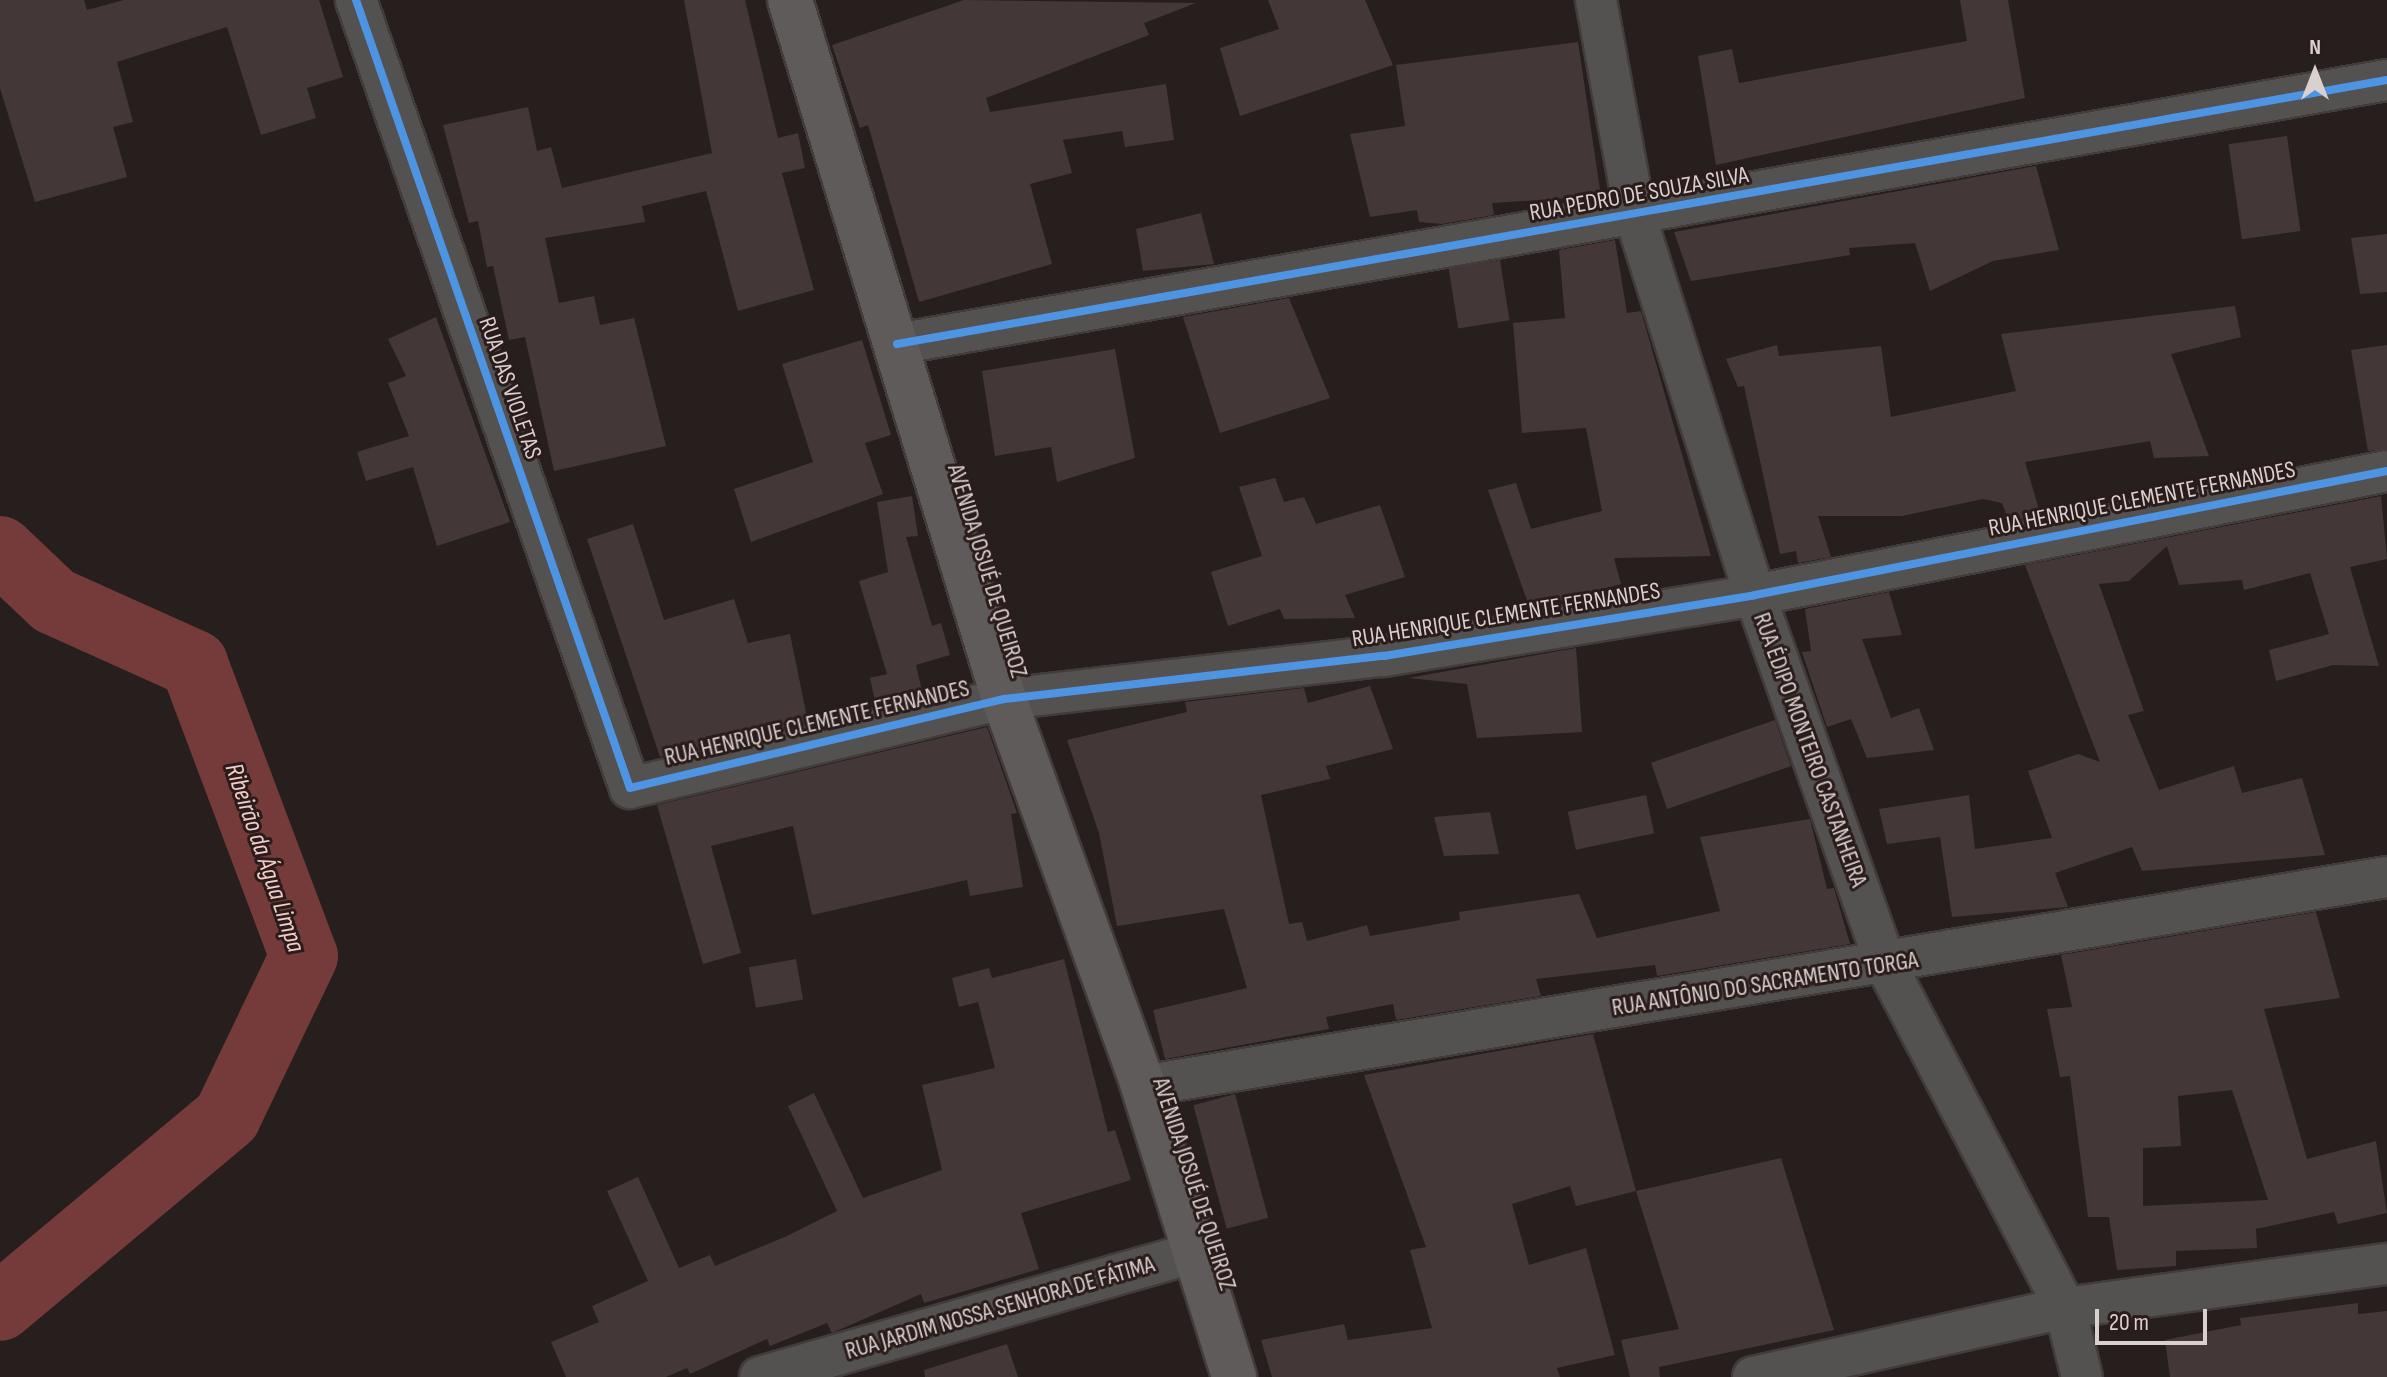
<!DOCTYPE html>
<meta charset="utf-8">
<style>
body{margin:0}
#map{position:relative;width:2387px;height:1377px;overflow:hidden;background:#261f1e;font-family:"Sofia Sans Condensed",sans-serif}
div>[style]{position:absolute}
.river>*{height:68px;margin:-34px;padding:0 34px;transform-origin:34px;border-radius:34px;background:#743b3a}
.building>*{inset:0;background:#443737;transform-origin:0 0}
.roads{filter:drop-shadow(2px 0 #423c3b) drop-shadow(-2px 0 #423c3b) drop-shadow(0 2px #423c3b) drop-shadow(0 -2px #423c3b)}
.street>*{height:40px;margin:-20px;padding:0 20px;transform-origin:20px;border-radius:20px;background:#545151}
.primary>*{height:44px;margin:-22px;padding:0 22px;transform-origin:22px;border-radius:22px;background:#5f5b5b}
.cycleway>*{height:8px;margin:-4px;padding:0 4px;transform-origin:4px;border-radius:4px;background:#4d94e3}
span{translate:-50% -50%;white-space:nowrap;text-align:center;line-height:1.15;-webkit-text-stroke:6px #2a1c1b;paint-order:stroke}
.street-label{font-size:24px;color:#d9d0cf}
.water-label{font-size:26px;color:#f3cbc8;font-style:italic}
.north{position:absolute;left:2275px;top:32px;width:80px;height:80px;-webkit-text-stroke:6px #2a1c1b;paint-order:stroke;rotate:0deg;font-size:22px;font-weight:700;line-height:32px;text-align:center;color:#d9d0cf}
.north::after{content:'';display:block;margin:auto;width:28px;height:36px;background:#d9d0cf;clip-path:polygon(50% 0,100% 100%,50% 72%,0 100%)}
.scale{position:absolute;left:2095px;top:1309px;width:112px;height:36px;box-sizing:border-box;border:4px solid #d9d0cf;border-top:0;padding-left:10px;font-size:24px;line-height:28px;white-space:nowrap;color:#d9d0cf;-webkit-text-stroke:6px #2a1c1b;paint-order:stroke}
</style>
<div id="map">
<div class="river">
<i style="left:0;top:550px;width:74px;rotate:43.4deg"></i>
<i style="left:54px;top:601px;width:154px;rotate:24.2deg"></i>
<i style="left:194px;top:664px;width:312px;rotate:69.4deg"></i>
<i style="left:304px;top:956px;width:178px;rotate:115.6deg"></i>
<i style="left:227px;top:1117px;width:296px;rotate:140.1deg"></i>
</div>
<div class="building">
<i style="clip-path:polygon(0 0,84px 0,87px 10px,124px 0,319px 0,343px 77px,307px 88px,316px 118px,261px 135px,227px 27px,117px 62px,133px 122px,113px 127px,127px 177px,35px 202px,0 88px)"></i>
<i style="clip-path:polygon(684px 0,745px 0,778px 138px,798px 133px,805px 168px,782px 173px,814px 290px,738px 311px,706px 191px,642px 206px,645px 222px,545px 238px,559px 303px,594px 296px,600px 325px,634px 318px,666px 446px,554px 471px,525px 337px,509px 340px,493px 266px,487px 267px,478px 221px,469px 223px,443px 125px,528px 107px,537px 151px,551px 147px,562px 188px,712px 153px)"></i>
<i style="clip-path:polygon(964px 0,1196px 3px,1144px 23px,1149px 35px,986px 98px,990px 112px,1166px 84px,1174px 140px,1125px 147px,1122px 131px,1063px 140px,1072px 173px,1030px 184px,1052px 264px,919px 302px,868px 125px,860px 128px,832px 45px)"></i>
<i style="clip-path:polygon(1268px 0,1365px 0,1393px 65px,1240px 116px,1220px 48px,1279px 29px)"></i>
<i style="clip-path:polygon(1960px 0,2008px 0,2025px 98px,1716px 165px,1698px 56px,1732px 49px,1739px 83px,1967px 41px)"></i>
<i style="clip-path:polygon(1578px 42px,1601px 196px,1492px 203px,1494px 215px,1442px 224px,1419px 222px,1417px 210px,1370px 217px,1350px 134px,1405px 126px,1396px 65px)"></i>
<i style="left:2287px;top:136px;width:96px;height:59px;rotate:82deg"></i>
<i style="clip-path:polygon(2036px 166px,2059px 250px,1993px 261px,1930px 291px,1915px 243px,1849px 248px,1850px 255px,1691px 281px,1674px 232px)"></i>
<i style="clip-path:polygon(1201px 213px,1214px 264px,1143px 271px,1136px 229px)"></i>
<i style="clip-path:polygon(2387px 234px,2387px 292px,2360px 294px,2351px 238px)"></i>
<i style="clip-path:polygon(1615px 240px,1627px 313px,1641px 311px,1711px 556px,1614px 558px,1621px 584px,1530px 609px,1488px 490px,1516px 483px,1531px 529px,1602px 511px,1586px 428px,1522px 433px,1513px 323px,1565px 318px,1559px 250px)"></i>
<i style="left:1500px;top:260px;width:61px;height:52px;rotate:81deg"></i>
<i style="clip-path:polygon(1289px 298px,1330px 398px,1220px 433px,1183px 317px)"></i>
<i style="clip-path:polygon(2235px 306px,2241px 337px,2171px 354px,2209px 456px,2154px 458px,2150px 441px,2025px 462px,2041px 516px,2009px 522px,2002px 503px,1983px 499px,1902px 516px,1818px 516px,1831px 557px,1798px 563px,1796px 551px,1780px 554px,1744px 386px,1738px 387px,1726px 359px,1777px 345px,1779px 356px,1881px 346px,1891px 417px,2016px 391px,2001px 334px)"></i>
<i style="clip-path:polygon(436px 317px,510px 522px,437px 546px,413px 467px,366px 481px,357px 452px,409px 436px,388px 383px,406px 376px,388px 339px)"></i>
<i style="clip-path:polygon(862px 340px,891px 435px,865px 443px,883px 494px,751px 542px,734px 489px,813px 462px,782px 364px)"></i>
<i style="clip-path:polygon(2387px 345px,2387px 449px,2368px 451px,2351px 350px)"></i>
<i style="clip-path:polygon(1115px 349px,1135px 458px,1057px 482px,1051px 447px,995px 456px,982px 371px)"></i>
<i style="clip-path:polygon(1275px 478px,1284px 502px,1304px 497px,1316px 524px,1380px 505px,1405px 577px,1345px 595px,1355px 618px,1284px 619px,1280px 609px,1228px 626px,1211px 572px,1262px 556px,1239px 487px)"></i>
<i style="clip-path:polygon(912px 496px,918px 536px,906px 537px,932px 626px,941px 623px,950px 655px,916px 665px,923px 695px,876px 706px,870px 678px,887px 674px,859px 581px,888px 572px,877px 502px)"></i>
<i style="clip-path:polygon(2381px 496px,2387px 559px,2350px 567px,2379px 666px,2333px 665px,2276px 681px,2269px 650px,2329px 634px,2310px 573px,2244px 590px,2242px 580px,2179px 585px,2167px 546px,2129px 581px,2099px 584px,2144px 711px,2128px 715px,2159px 790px,2234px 766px,2242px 793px,2302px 778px,2325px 855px,2142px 871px,2132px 847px,2055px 873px,2068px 907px,1952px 917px,1940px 837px,1887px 844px,1879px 809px,1969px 795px,1975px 849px,2052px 838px,2028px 771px,2078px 754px,2100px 762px,2025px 565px)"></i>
<i style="clip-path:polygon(633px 524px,664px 620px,734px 599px,748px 643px,790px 634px,808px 722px,660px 757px,587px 539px)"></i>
<i style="clip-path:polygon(1889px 592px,1902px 635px,1862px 639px,1891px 718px,1919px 708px,1934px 750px,1867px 758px,1851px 719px,1827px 727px,1802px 652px,1811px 651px,1805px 609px)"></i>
<i style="clip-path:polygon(1576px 648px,1582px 732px,1477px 738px,1467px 684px,1408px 678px)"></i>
<i style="clip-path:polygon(1370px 686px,1393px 749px,1326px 766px,1330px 779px,1261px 795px,1289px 924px,1302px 922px,1307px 941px,1367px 925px,1370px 936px,1460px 920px,1459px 912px,1579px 894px,1597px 938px,1720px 911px,1700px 837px,1810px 819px,1827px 889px,1834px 888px,1850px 944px,1657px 976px,1655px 965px,1536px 979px,1541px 996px,1396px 1020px,1393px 1004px,1326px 1017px,1329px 1029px,1165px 1059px,1153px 1010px,1247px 988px,1224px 909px,1117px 926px,1099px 833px,1067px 740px,1187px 712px,1185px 702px,1304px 688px,1308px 703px)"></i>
<i style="left:1775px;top:720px;width:49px;height:131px;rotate:71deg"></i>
<i style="clip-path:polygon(987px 727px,1017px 813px,1011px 814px,1023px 887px,970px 896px,967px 880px,812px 915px,793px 826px,711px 846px,741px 953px,703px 964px,657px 805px)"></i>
<i style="left:1646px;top:795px;width:39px;height:80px;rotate:78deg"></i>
<i style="clip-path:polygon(1490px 812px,1499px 854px,1444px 856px,1434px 817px)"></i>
<i style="clip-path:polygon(evenodd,2316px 912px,2340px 998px,2264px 1009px,2307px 1159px,2376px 1141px,2387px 1213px,2338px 1224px,2334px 1212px,2256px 1229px,2257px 1248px,2176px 1251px,2176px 1266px,2117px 1270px,2109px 1217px,2088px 1217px,2070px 1076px,2060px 1077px,2047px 1009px,2072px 1007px,2061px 955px,2316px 912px,2232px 1090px,2268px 1200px,2143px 1206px,2143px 1148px,2181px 1146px,2178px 1096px,2232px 1090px)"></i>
<i style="left:796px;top:959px;width:41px;height:48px;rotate:80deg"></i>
<i style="clip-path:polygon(1064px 959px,1108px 1132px,1115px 1130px,1131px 1180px,1021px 1213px,1039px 1269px,924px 1303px,921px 1294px,832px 1333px,827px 1323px,770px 1346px,767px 1339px,690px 1374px,687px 1368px,666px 1377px,566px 1377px,551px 1342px,599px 1322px,592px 1306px,648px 1281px,607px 1191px,638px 1177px,679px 1268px,710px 1255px,715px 1266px,787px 1236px,837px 1211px,788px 1106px,814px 1093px,863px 1198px,942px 1170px,922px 1085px,995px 1068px,978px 1002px,959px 1007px,952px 978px,989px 968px,992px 978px)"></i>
<i style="clip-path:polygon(1593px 1034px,1636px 1191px,1576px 1206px,1570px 1186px,1512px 1204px,1529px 1265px,1586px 1248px,1615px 1355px,1557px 1368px,1560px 1377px,1272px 1377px,1261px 1340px,1344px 1324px,1348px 1340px,1432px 1328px,1410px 1250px,1426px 1247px,1364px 1075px)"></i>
<i style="left:1235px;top:1094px;width:128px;height:43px;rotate:75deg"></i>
<i style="clip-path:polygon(1781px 1158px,1834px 1330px,1659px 1367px,1660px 1377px,1630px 1377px,1621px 1340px,1679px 1329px,1636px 1191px)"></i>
<i style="clip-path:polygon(2358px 1303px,2358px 1314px,2387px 1311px,2387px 1377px,2170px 1377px,2165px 1340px,2241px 1325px,2240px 1318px)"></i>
<i style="clip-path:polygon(1007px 1344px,1018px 1377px,925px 1377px,924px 1370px)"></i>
</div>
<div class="roads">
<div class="street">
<i style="left:356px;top:0;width:834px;rotate:70.83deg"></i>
<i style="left:630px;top:788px;width:384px;rotate:-13.4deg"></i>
<i style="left:1004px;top:699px;width:382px;rotate:-6.5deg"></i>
<i style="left:1384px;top:656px;width:376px;rotate:-9.3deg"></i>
<i style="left:1755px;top:595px;width:644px;rotate:-11.1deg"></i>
<i style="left:1596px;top:0;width:219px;rotate:79.7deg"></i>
<i style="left:1635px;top:215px;width:398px;rotate:72.5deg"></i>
<i style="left:1755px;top:595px;width:393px;rotate:70.5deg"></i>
<i style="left:1886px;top:965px;width:387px;rotate:62.4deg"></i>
<i style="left:2065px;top:1308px;width:71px;rotate:76.2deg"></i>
<i style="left:897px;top:344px;width:1513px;rotate:-10.05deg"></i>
<i style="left:1143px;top:1086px;width:1261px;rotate:-9.54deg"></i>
<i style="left:760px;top:1377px;width:453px;rotate:-16deg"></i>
<i style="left:1753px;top:1377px;width:320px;rotate:-12.5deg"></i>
<i style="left:2065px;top:1308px;width:325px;rotate:-7.8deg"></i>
</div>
<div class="primary">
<i style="left:790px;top:0;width:731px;rotate:72.98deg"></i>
<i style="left:1004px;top:699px;width:411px;rotate:70.2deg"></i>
<i style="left:1143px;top:1086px;width:305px;rotate:72.6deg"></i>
</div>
</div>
<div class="cycleway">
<i style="left:356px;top:0;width:834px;rotate:70.83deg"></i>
<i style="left:630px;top:788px;width:384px;rotate:-13.4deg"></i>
<i style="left:1004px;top:699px;width:382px;rotate:-6.5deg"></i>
<i style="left:1384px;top:656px;width:376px;rotate:-9.3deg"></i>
<i style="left:1755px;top:595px;width:644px;rotate:-11.1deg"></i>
<i style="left:897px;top:344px;width:1513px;rotate:-10.05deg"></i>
</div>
<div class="street-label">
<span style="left:1639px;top:194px;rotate:-10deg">RUA PEDRO DE SOUZA SILVA</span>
<span style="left:510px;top:388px;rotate:71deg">RUA DAS VIOLETAS</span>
<span style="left:2142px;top:499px;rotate:-11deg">RUA HENRIQUE CLEMENTE FERNANDES</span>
<span style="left:987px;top:571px;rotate:73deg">AVENIDA JOSUÉ DE QUEIROZ</span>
<span style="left:1506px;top:615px;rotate:-9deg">RUA HENRIQUE CLEMENTE FERNANDES</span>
<span style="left:817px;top:723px;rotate:-13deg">RUA HENRIQUE CLEMENTE FERNANDES</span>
<span style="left:1810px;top:750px;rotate:70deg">RUA ÉDIPO MONTEIRO CASTANHEIRA</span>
<span style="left:1765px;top:984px;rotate:-9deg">RUA ANTÔNIO DO SACRAMENTO TORGA</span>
<span style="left:1194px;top:1184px;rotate:72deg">AVENIDA JOSUÉ DE QUEIROZ</span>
<span style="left:1000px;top:1308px;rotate:-16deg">RUA JARDIM NOSSA SENHORA DE FÁTIMA</span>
</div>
<div class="water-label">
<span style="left:264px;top:858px;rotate:71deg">Ribeirão da Água Limpa</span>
</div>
<div class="north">N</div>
<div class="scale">20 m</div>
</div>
